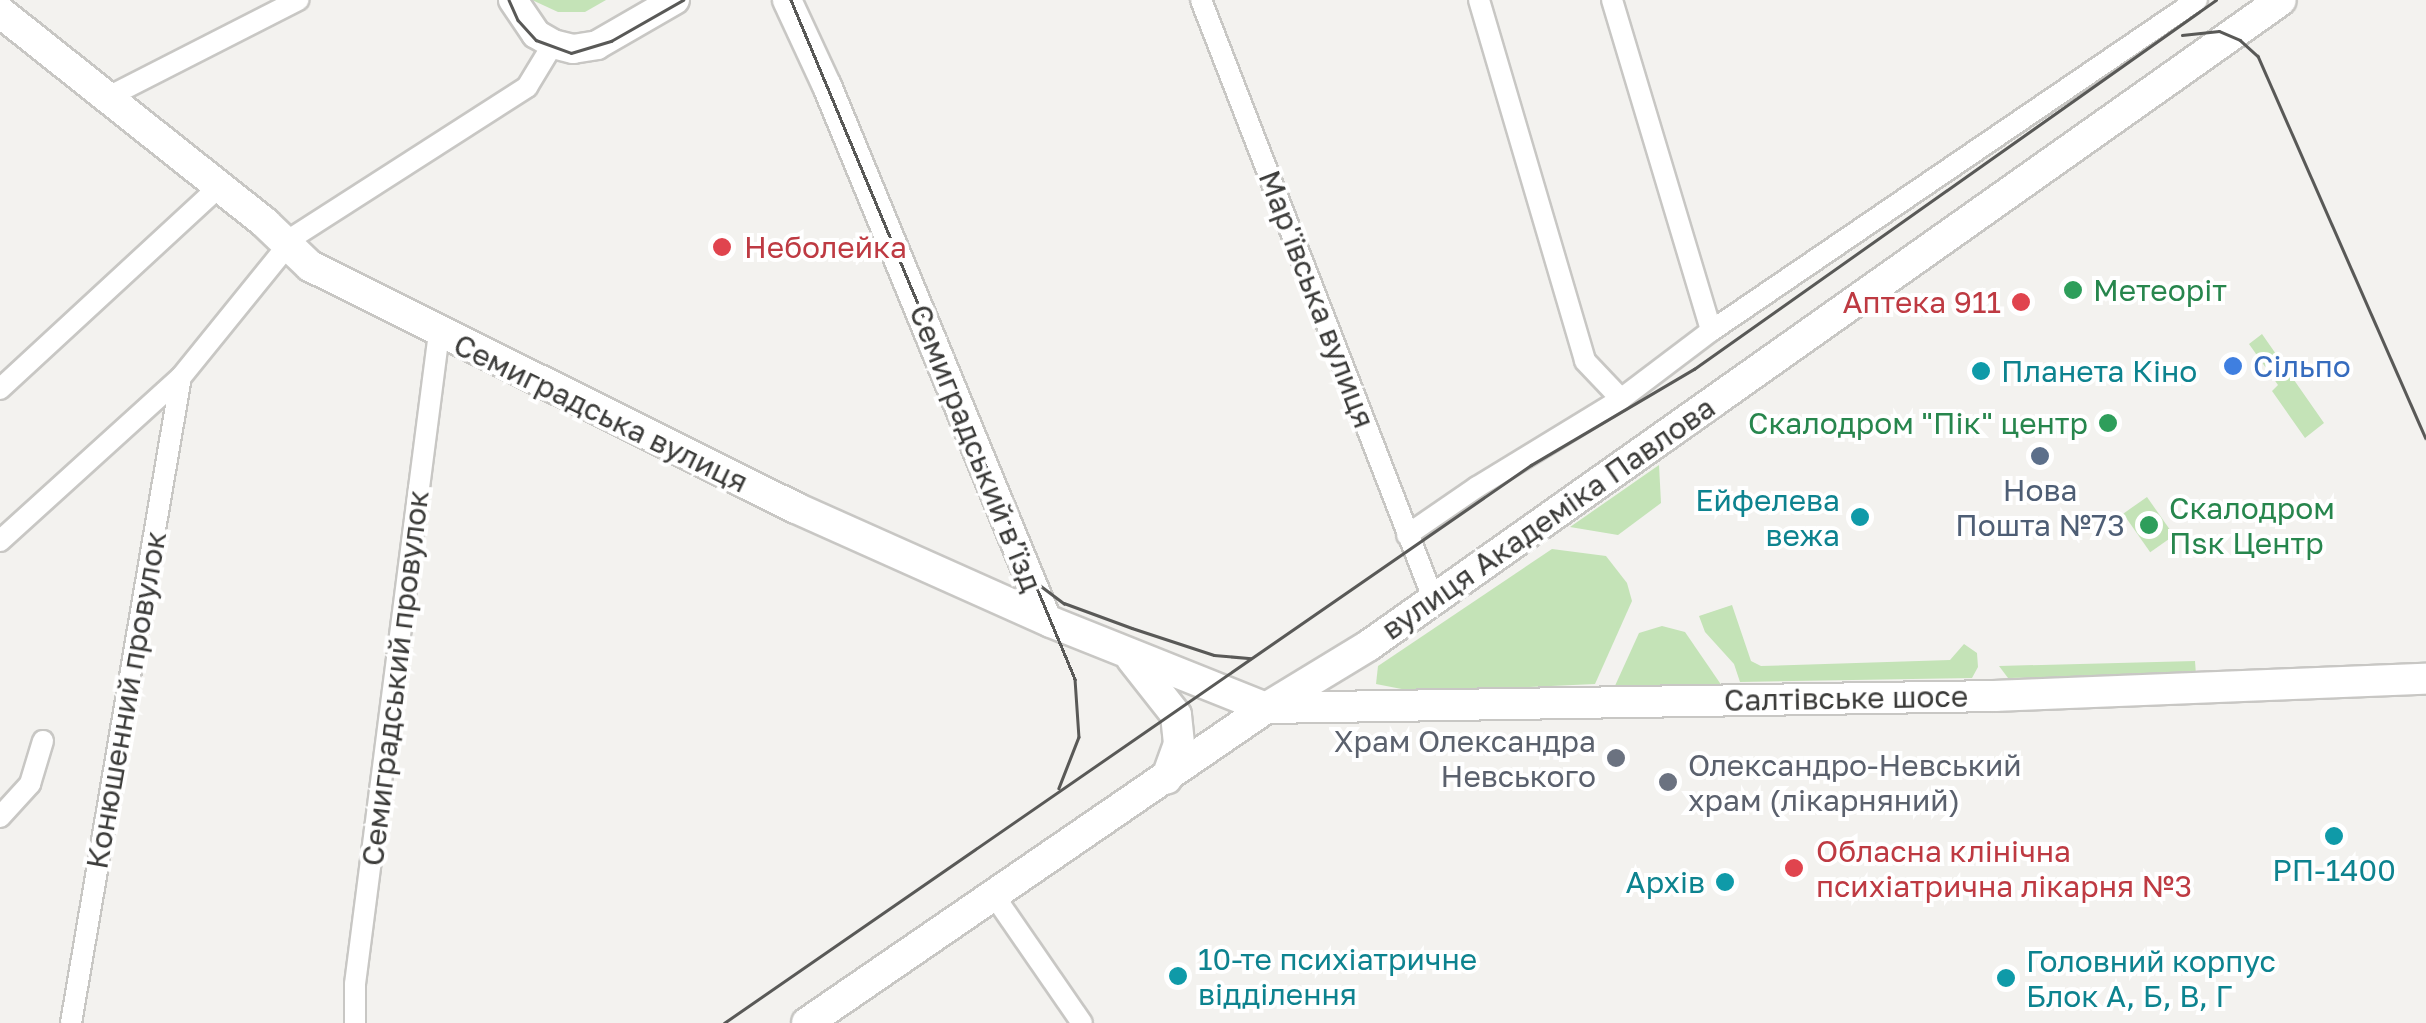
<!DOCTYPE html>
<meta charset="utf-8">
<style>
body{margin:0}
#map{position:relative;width:2426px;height:1023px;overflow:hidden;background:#f3f2ef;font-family:"Golos Text",sans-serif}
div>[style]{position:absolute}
.green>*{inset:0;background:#c4e3b7;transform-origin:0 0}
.roads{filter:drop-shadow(2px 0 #c8c7c4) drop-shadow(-2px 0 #c8c7c4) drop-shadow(0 2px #c8c7c4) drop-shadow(0 -2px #c8c7c4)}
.street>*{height:20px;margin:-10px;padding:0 10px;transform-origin:10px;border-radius:10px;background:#fff}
.secondary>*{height:28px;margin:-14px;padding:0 14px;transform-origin:14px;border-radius:14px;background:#fff}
.primary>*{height:30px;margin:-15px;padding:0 15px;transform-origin:15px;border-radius:15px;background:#fff}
.tram>*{height:2.5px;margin:-1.25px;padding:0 1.25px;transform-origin:1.25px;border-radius:1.25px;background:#595957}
.dots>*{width:28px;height:28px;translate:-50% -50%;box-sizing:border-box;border:5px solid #fff;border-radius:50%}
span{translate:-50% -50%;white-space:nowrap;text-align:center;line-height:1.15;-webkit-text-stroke:8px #fff;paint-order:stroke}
.health-label{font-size:30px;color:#be3a42}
.left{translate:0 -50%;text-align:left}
.right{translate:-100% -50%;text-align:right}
.leisure-label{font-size:30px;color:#27864d}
.street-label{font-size:30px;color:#3c3c3a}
.shop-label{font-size:30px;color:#366cbe}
.culture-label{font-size:30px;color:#0d838f}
.service-label{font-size:30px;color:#4e5e75}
.worship-label{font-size:30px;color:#5b616d}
</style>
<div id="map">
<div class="green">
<i style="clip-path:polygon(532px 0,606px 0,585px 12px,558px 12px)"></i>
<i style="clip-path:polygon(2262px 334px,2324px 423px,2305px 438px,2272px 391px,2278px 385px,2249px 344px)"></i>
<i style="clip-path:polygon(1659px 465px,1661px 503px,1618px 535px,1570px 527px)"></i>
<i style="left:2147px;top:497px;width:47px;height:29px;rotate:55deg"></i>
<i style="clip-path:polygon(1552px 549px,1606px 556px,1627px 583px,1632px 601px,1595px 684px,1417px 692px,1376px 684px,1378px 666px)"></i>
<i style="clip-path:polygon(1732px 605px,1751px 661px,1761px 666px,1950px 660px,1964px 644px,1977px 653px,1978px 667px,1972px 678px,1740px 682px,1734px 664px,1705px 632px,1699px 616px)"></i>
<i style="clip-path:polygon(1662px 626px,1685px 632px,1722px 686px,1614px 688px,1639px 633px)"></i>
<i style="clip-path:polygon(2195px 661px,2196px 675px,2008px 678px,1999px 666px)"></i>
</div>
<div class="roads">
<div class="street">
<i style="left:1201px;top:0;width:641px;rotate:68.8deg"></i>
<i style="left:1479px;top:0;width:376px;rotate:73.6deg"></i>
<i style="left:1585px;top:361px;width:52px;rotate:46.5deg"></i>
<i style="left:1612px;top:0;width:345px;rotate:73.3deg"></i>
<i style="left:106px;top:98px;width:216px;rotate:-27deg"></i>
<i style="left:0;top:389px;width:298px;rotate:-42.7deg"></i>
<i style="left:1407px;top:535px;width:85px;rotate:-34.4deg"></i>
<i style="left:1477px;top:487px;width:169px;rotate:-31.4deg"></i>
<i style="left:1621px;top:399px;width:113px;rotate:-37.1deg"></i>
<i style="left:1711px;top:331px;width:588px;rotate:-34.26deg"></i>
<i style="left:0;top:541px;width:244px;rotate:-42.2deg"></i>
<i style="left:181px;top:377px;width:181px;rotate:-51deg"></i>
<i style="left:295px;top:236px;width:276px;rotate:-32.7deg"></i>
<i style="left:527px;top:87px;width:50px;rotate:-58.8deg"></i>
<i style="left:0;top:817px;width:45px;rotate:-47.7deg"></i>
<i style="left:30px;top:784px;width:45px;rotate:-73.2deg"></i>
<i style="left:995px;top:897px;width:153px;rotate:55.4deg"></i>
<i style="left:71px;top:1023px;width:655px;rotate:-80.34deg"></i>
<i style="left:355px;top:1023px;width:39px;rotate:-90deg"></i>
<i style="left:355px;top:984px;width:656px;rotate:-82.65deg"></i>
</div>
<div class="secondary">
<i style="left:513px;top:0;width:41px;rotate:55.9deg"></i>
<i style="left:536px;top:34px;width:20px;rotate:30deg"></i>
<i style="left:553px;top:44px;width:21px;rotate:14deg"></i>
<i style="left:573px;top:49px;width:24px;rotate:-9deg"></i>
<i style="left:597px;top:45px;width:90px;rotate:-30deg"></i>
<i style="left:787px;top:0;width:95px;rotate:65.1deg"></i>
<i style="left:827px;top:86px;width:578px;rotate:67.61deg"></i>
</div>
<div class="primary">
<i style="left:0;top:12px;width:339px;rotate:38.5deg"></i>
<i style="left:265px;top:223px;width:62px;rotate:43.7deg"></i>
<i style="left:310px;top:266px;width:543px;rotate:26.47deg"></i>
<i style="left:796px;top:508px;width:279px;rotate:24.1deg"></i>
<i style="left:1051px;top:622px;width:232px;rotate:21.8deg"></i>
<i style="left:1266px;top:708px;width:730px;rotate:-0.94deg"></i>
<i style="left:1996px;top:696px;width:430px;rotate:-2.3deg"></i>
<i style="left:1132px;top:659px;width:71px;rotate:51.8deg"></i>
<i style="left:1176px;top:715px;width:29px;rotate:84deg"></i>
<i style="left:1179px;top:744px;width:37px;rotate:110deg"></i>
<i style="left:807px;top:1023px;width:557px;rotate:-34.46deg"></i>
<i style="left:1266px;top:708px;width:119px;rotate:-31.3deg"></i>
<i style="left:1368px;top:646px;width:1118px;rotate:-35.28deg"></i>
</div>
</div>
<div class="tram">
<i style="left:509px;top:0;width:22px;rotate:66deg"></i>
<i style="left:518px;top:20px;width:27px;rotate:48deg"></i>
<i style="left:536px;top:40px;width:37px;rotate:20deg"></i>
<i style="left:571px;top:53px;width:42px;rotate:-16.7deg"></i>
<i style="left:611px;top:41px;width:83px;rotate:-29.7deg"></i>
<i style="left:791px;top:0;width:736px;rotate:67.3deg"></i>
<i style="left:1075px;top:679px;width:58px;rotate:86.1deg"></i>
<i style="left:1079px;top:737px;width:55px;rotate:111.4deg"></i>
<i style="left:2182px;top:35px;width:37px;rotate:-6deg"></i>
<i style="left:2219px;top:31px;width:23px;rotate:23deg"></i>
<i style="left:2240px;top:40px;width:24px;rotate:42deg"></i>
<i style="left:2258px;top:56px;width:417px;rotate:66.3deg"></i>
<i style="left:1037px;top:583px;width:34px;rotate:37deg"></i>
<i style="left:1064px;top:603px;width:72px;rotate:20.2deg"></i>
<i style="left:1132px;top:628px;width:86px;rotate:18.2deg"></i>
<i style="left:1214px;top:655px;width:37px;rotate:5deg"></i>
<i style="left:724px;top:1023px;width:981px;rotate:-34.66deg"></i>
<i style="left:1531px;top:465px;width:189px;rotate:-30.5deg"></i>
<i style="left:1694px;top:369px;width:639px;rotate:-35.26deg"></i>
</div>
<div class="dots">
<i style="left:722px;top:247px;background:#e0444e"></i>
<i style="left:2073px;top:290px;background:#2e9e5b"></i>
<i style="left:2021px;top:302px;background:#e0444e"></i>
<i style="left:2233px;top:366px;background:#3f7fe0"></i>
<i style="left:1981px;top:371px;background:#0f9aa8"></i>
<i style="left:2108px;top:423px;background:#2e9e5b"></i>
<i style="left:2040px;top:456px;background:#5c6f8a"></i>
<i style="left:1860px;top:517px;background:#0f9aa8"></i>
<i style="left:2149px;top:525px;background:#2e9e5b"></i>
<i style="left:1616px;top:758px;background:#6b7280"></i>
<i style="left:1668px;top:782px;background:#6b7280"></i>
<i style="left:2334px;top:836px;background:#0f9aa8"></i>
<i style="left:1794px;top:868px;background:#e0444e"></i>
<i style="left:1725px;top:882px;background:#0f9aa8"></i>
<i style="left:1178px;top:976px;background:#0f9aa8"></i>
<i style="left:2006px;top:978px;background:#0f9aa8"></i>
</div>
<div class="health-label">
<span class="left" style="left:744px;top:247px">Неболейка</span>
<span class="right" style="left:2001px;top:302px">Аптека 911</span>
<span class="left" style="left:1816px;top:868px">Обласна клінічна<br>психіатрична лікарня №3</span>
</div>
<div class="leisure-label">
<span class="left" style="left:2093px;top:290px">Метеоріт</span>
<span class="right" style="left:2088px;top:423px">Скалодром "Пік" центр</span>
<span class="left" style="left:2169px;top:525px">Скалодром<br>Пsк Центр</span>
</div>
<div class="street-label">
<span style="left:1317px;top:299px;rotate:69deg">Мар'ївська вулиця</span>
<span style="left:601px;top:413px;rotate:26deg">Семиградська вулиця</span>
<span style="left:976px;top:448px;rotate:68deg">Семиградський в’їзд</span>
<span style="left:1548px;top:518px;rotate:-35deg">вулиця Академіка Павлова</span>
<span style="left:395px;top:678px;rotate:-83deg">Семиградський провулок</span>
<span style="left:1846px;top:698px;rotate:-1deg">Салтівське шосе</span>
<span style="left:126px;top:700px;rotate:-80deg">Конюшенний провулок</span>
</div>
<div class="shop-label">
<span class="left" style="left:2253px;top:366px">Сільпо</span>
</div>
<div class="culture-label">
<span class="left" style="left:2001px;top:371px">Планета Кіно</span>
<span class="right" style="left:1840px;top:517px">Ейфелева<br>вежа</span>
<span style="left:2334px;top:870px">РП-1400</span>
<span class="right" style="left:1705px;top:882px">Архів</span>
<span class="left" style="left:1198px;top:976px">10-те психіатричне<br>відділення</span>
<span class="left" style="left:2026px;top:978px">Головний корпус<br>Блок А, Б, В, Г</span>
</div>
<div class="service-label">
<span style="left:2040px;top:507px">Нова<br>Пошта №73</span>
</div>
<div class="worship-label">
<span class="right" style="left:1596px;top:758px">Храм Олександра<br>Невського</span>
<span class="left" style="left:1688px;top:782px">Олександро-Невський<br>храм (лікарняний)</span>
</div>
</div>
